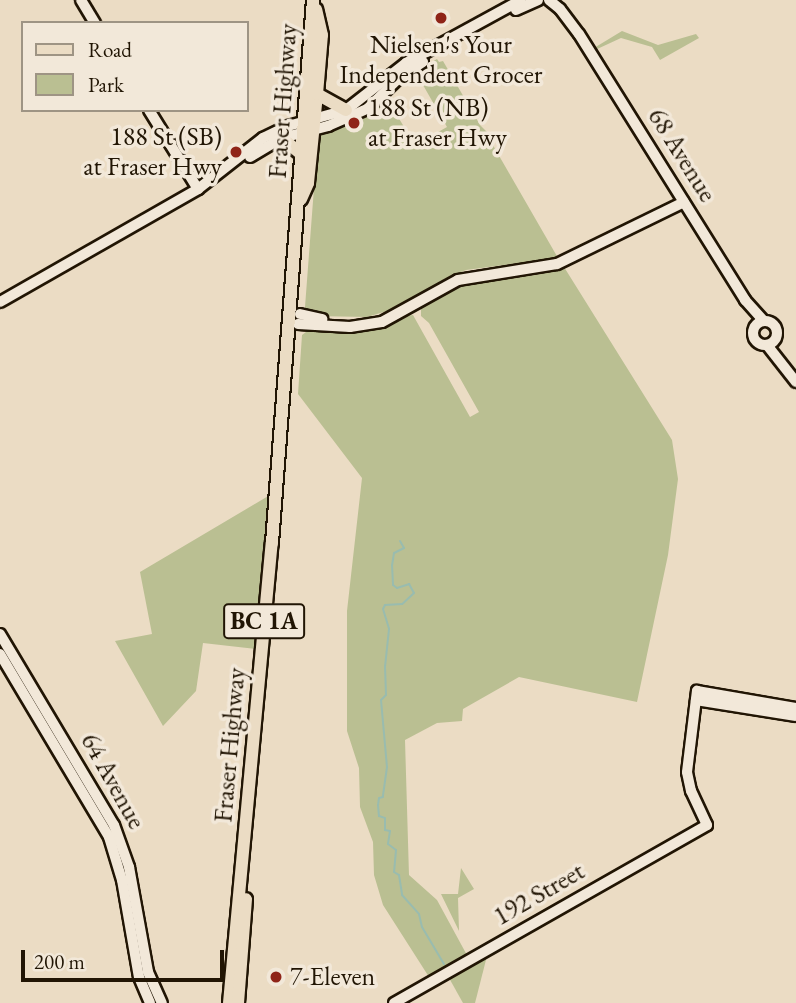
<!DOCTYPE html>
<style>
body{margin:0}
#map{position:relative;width:796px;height:1003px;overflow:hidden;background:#ebdcc4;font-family:"EB Garamond",serif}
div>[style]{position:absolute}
.green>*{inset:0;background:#babf92}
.stream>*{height:2px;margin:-1px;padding:0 1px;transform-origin:1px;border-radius:1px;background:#99bcaf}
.roads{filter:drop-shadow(2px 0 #211504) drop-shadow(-2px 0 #211504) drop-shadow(0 2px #211504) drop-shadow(0 -2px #211504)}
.secondary>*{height:10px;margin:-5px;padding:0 5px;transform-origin:5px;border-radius:5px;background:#f2e8d9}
.secondary>.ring{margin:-5px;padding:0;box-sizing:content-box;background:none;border:10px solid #f2e8d9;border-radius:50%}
.primary>*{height:12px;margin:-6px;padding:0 6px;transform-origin:6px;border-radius:6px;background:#ebdcc4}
.dots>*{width:19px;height:19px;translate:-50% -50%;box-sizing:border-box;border:4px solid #f2e8d9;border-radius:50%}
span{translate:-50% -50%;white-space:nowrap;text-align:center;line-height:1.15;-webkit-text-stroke:7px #f2e8d9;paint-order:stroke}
.shield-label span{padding:2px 5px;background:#f2e8d9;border:2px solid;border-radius:5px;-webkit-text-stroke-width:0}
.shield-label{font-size:24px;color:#211504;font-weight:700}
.poi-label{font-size:26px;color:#211504}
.left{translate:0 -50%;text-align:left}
.right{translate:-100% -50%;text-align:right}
.street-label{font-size:26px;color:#211504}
.legend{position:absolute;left:21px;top:21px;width:228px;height:91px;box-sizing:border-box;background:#f2e8d9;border:2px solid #9e9484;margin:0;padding:9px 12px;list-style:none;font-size:21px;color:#211504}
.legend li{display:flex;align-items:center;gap:14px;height:35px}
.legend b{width:35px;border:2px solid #9e9484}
.scale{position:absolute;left:21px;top:950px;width:203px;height:32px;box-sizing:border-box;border:4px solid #211504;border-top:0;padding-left:9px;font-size:21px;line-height:24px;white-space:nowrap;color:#211504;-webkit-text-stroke:5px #f2e8d9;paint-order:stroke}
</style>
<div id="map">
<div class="green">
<i style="clip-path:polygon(622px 31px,658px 45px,696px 34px,699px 38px,660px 60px,652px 47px,621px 38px,595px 50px,594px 48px)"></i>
<i style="clip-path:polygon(437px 59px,439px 62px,443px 61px,480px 125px,493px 138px,494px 147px,558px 258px,466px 270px,446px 278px,397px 308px,367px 317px,314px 316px,306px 312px,305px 307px,318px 135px,353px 121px,386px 97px,415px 145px,447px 127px,415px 71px)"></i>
<i style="clip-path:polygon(564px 267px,672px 440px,678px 479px,668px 555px,637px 702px,519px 677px,463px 709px,462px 721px,437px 723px,405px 740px,409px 875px,437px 900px,468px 957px,462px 958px,429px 977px,383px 905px,374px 875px,373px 842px,360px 807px,359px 768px,347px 731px,347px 611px,362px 478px,298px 394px,302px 335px,310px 329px,413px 315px,470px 417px,479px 412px,429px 323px,421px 316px,421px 307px,461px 285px,489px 278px,536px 275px)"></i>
<i style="clip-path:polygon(270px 495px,257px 649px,203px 643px,196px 691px,163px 726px,115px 641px,152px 634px,140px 572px)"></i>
<i style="clip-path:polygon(461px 868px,474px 889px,458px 898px,459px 931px,441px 894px,458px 894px)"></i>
<i style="clip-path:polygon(487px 956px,475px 1003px,463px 1003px,449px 978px)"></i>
</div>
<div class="stream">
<i style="left:400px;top:541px;width:8px;rotate:60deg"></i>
<i style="left:404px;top:548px;width:11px;rotate:153deg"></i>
<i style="left:394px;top:553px;width:12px;rotate:99deg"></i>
<i style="left:392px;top:565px;width:20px;rotate:87deg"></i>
<i style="left:393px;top:585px;width:5px;rotate:37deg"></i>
<i style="left:397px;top:588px;width:13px;rotate:-18deg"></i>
<i style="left:409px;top:584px;width:10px;rotate:61deg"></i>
<i style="left:414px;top:593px;width:16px;rotate:137deg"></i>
<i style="left:402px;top:604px;width:17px;rotate:177deg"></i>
<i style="left:385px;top:605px;width:4px;rotate:117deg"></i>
<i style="left:383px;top:609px;width:21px;rotate:73deg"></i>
<i style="left:389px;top:629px;width:37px;rotate:96deg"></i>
<i style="left:385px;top:666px;width:29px;rotate:88deg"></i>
<i style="left:386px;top:695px;width:7px;rotate:135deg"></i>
<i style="left:381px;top:700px;width:67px;rotate:84.9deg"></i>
<i style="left:387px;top:767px;width:30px;rotate:98deg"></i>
<i style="left:383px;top:797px;width:4px;rotate:166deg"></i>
<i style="left:379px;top:798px;width:7px;rotate:98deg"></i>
<i style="left:378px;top:805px;width:11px;rotate:85deg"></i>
<i style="left:379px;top:816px;width:6px;rotate:18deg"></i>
<i style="left:385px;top:818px;width:12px;rotate:90deg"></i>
<i style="left:385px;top:830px;width:5px;rotate:11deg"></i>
<i style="left:390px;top:831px;width:13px;rotate:99deg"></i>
<i style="left:388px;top:844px;width:10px;rotate:37deg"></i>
<i style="left:396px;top:850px;width:22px;rotate:95deg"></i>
<i style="left:394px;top:872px;width:6px;rotate:31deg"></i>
<i style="left:399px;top:875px;width:20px;rotate:81deg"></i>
<i style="left:402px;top:895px;width:25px;rotate:48deg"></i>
<i style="left:419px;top:914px;width:13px;rotate:77deg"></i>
<i style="left:422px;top:927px;width:43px;rotate:59.3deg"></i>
</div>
<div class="roads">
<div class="secondary">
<i style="left:81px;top:0;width:27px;rotate:59deg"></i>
<i style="left:549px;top:0;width:14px;rotate:39deg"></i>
<i style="left:560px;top:9px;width:31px;rotate:53deg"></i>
<i style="left:579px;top:34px;width:314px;rotate:58deg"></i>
<i style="left:745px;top:300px;width:28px;rotate:48deg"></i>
<i style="left:516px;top:10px;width:24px;rotate:-24deg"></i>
<i style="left:149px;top:110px;width:93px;rotate:58.2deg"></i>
<i style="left:250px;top:157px;width:37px;rotate:-31deg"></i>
<i style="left:282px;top:138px;width:48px;rotate:-14.6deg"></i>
<i style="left:328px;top:126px;width:43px;rotate:-23.6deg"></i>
<i style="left:367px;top:109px;width:45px;rotate:-44.1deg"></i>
<i style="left:399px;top:78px;width:29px;rotate:-34deg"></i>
<i style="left:0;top:302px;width:228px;rotate:-29.7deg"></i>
<i style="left:198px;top:189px;width:83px;rotate:-38.1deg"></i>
<i style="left:263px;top:138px;width:28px;rotate:-26deg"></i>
<i style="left:288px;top:126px;width:60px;rotate:-15.4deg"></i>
<i style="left:346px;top:110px;width:76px;rotate:-38.1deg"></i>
<i style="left:406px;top:63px;width:131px;rotate:-28.7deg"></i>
<i style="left:300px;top:314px;width:23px;rotate:13deg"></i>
<i class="ring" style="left:753px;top:321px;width:14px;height:14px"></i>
<i style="left:298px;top:324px;width:52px;rotate:3.3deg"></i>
<i style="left:350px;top:327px;width:32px;rotate:-9deg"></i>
<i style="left:382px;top:322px;width:87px;rotate:-28.9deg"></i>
<i style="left:458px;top:280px;width:100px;rotate:-9.2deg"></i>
<i style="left:557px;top:264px;width:141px;rotate:-26deg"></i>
<i style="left:767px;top:345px;width:47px;rotate:51.9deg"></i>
<i style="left:0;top:634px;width:222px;rotate:59.2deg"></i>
<i style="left:114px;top:825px;width:45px;rotate:70.3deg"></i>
<i style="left:129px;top:867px;width:107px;rotate:79.7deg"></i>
<i style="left:148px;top:972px;width:34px;rotate:66deg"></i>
<i style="left:0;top:654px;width:213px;rotate:59.2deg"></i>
<i style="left:109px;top:837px;width:45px;rotate:73.2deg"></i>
<i style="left:122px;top:880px;width:98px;rotate:80.1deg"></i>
<i style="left:139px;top:977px;width:28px;rotate:67deg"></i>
<i style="left:696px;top:700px;width:101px;rotate:9.1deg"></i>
<i style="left:394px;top:1003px;width:360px;rotate:-29.6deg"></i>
<i style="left:707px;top:825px;width:38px;rotate:-115deg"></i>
<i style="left:691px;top:791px;width:19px;rotate:-102deg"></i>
<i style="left:687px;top:772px;width:82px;rotate:-83deg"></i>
<i style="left:697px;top:691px;width:100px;rotate:9.7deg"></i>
</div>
<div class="primary">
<i style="left:317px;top:94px;width:33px;rotate:29deg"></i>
<i style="left:282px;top:138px;width:25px;rotate:40deg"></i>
<i style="left:301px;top:199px;width:17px;rotate:-66deg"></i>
<i style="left:308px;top:183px;width:89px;rotate:-84.2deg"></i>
<i style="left:317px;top:94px;width:59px;rotate:-85.2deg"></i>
<i style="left:322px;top:35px;width:26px;rotate:-103deg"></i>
<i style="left:229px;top:1003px;width:462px;rotate:-84.7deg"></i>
<i style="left:272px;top:543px;width:545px;rotate:-85.68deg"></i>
<i style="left:238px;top:1003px;width:104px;rotate:-85.6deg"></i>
</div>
</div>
<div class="dots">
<i style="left:441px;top:18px;background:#8f2418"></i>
<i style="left:354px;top:123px;background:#8f2418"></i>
<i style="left:236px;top:152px;background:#8f2418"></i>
<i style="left:276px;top:977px;background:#8f2418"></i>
</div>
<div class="shield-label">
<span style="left:264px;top:621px">BC 1A</span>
</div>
<div class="poi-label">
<span style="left:441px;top:60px">Nielsen's Your<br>Independent Grocer</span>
<span class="left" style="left:368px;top:123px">188 St (NB)<br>at Fraser Hwy</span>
<span class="right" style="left:222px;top:152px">188 St (SB)<br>at Fraser Hwy</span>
<span class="left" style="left:290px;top:977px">7-Eleven</span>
</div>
<div class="street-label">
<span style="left:283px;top:101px;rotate:-86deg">Fraser Highway</span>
<span style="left:682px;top:155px;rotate:58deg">68 Avenue</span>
<span style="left:230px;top:745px;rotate:-85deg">Fraser Highway</span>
<span style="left:113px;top:781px;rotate:61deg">64 Avenue</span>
<span style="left:539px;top:894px;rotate:-30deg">192 Street</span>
</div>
<ul class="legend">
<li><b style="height:9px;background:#ebdcc4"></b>Road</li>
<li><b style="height:19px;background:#babf92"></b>Park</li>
</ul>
<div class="scale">200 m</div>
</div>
